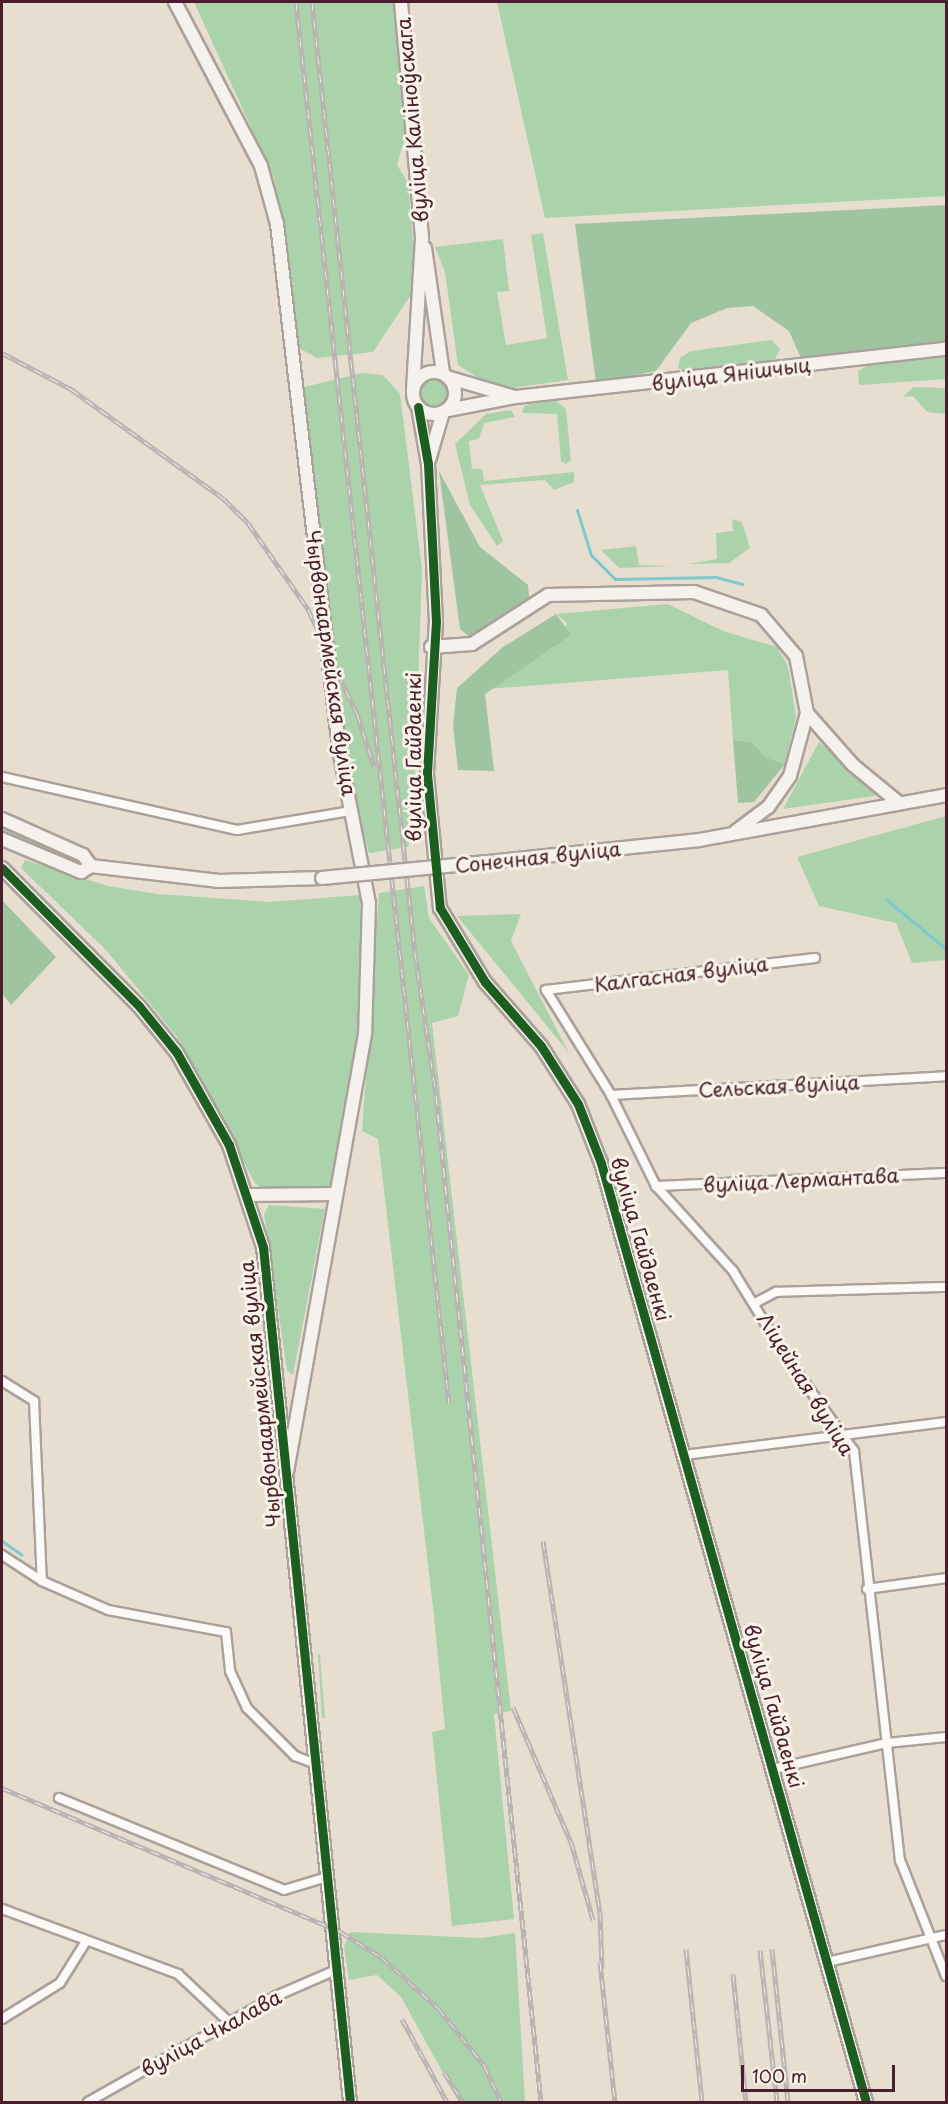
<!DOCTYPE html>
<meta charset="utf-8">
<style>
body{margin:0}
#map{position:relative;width:948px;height:2104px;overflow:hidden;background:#e8ded0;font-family:"Playpen Sans",sans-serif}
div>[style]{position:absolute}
.green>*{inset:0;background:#aad3ab;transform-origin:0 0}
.round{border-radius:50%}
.forest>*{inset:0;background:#9ec4a0}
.stream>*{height:3px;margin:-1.5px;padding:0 1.5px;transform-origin:1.5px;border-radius:1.5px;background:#7fc8ce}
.roads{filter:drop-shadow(2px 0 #aba09a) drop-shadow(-2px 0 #aba09a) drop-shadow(0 2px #aba09a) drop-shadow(0 -2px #aba09a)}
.street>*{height:8px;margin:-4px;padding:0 4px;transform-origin:4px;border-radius:4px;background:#fcfaf8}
.secondary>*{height:12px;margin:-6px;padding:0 6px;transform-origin:6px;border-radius:6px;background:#f5f2ed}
.secondary>.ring{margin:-6px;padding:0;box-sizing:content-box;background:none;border:12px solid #f5f2ed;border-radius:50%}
.rail>*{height:5px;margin-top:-2.5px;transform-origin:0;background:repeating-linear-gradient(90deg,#f7f3e8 0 9px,#b9b3b2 0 18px);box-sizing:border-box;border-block:2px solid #b9b3b2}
.bridges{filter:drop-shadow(2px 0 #aba09a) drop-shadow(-2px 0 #aba09a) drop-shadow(0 2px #aba09a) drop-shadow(0 -2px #aba09a)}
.secondary-bridge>*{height:12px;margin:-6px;padding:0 6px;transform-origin:6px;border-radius:6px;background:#f5f2ed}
.cycleway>*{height:9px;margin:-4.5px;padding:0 4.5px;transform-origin:4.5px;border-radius:4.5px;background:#1b5e20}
span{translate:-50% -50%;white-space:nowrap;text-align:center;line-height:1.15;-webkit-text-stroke:6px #f7f3e8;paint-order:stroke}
.street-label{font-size:20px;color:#4a1f2b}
.frame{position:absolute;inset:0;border:3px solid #4a1f2b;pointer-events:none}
.scale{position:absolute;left:741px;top:2065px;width:154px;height:27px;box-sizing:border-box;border:3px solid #4a1f2b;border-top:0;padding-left:8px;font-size:18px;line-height:21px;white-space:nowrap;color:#4a1f2b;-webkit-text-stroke:4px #f7f3e8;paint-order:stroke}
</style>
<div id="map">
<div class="green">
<i style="clip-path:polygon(194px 2px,394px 2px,406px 134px,397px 165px,408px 183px,416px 273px,410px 296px,373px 352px,317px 358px,299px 348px,274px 178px)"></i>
<i style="clip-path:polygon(497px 2px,946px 2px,946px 196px,545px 218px)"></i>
<i style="clip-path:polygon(543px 233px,568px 380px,512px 388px,486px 383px,458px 365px,445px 272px,435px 247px,503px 239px,509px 291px,497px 292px,506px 345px,547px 338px,531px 235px)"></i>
<i style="clip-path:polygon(772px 340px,780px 349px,774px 361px,687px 372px,678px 368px,680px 358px,691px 351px)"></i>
<i style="clip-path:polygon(946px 355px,946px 379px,859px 385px,858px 371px,868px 365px)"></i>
<i style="clip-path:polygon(362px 373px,383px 375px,400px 394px,422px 569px,413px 828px,408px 847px,369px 853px,343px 755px,300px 388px)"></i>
<i class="round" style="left:417px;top:374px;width:36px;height:36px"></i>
<i style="clip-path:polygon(913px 387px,946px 388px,946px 414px,927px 412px,913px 396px,903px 397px)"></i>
<i style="clip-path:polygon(555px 400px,566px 409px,571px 460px,566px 464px,561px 461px,557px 414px,522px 413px,525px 405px)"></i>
<i style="clip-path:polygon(511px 410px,515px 417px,484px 423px,479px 439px,469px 441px,472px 469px,482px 469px,484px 481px,574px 472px,574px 482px,554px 490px,545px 480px,480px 485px,503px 541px,497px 546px,470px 505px,455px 444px,486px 414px)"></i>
<i style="clip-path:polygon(732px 519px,742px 522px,750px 548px,729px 563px,688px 564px,717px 559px,716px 533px,733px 531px)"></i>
<i style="clip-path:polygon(636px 546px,639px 565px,673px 566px,619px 568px,601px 550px)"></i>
<i style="clip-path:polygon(668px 604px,723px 631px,777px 647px,788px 666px,796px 717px,785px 764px,765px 757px,752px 742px,733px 740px,728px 670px,489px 689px,554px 647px,567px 623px,556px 614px)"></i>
<i style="clip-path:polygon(819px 742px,875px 792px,875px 796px,783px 809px)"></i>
<i style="clip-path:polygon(946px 816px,946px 960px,912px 963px,896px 923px,819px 906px,797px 857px)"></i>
<i style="left:2px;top:822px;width:87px;height:9px;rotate:22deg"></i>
<i style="clip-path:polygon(25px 860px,108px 886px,158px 894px,270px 902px,360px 895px,361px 1023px,331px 1185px,322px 1190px,264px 1189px,255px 1183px,177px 1037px,107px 951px,21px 868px)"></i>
<i style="clip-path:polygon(424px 886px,429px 918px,469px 975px,458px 1016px,432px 1023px,511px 1711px,494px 1714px,514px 1919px,452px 1926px,432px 1732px,445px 1729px,434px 1616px,378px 1139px,362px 1131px,379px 893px)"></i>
<i style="clip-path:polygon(521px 914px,511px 941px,569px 1053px,457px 916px)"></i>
<i style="clip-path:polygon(269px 1205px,325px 1209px,293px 1375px,287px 1370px,264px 1214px)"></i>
<i style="clip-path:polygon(318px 1653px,320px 1655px,325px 1718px,322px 1718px)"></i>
<i style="clip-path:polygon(350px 1932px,481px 1938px,515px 1933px,525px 2102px,459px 2102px,401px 1997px,377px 1975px,349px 1980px,344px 1946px)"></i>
</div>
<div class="forest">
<i style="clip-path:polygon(946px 205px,946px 344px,801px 358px,789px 331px,753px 306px,727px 308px,691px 323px,656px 371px,596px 383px,575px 224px)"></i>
<i style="clip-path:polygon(439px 471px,480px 547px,528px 585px,529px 597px,471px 638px,460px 629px)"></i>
<i style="clip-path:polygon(556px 614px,571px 635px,485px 694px,494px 771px,458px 770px,453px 725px,457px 688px,503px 647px)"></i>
<i style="clip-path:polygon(733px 740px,752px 742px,765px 757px,785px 764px,754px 802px,738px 803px)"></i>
<i style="clip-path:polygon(2px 900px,56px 957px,11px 1005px,2px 993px)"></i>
</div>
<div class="stream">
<i style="left:577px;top:510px;width:47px;rotate:72.7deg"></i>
<i style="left:591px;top:555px;width:34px;rotate:45deg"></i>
<i style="left:615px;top:579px;width:101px;rotate:-1.1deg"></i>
<i style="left:716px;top:577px;width:27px;rotate:15deg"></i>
<i style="left:887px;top:900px;width:77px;rotate:39.7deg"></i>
<i style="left:2px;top:1541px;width:24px;rotate:35deg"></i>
</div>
<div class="roads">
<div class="street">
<i style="left:2px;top:777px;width:241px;rotate:12.7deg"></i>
<i style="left:237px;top:830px;width:116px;rotate:-9.5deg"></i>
<i style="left:815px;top:958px;width:271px;rotate:173.2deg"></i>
<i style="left:546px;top:990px;width:123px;rotate:58.2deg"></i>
<i style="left:611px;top:1095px;width:102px;rotate:63.7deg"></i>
<i style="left:656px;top:1186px;width:115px;rotate:47.8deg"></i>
<i style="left:733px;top:1271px;width:97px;rotate:58.4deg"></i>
<i style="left:784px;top:1354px;width:120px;rotate:54.2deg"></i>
<i style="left:854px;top:1451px;width:412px;rotate:83.6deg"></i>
<i style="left:900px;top:1860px;width:125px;rotate:68.4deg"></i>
<i style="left:611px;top:1095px;width:336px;rotate:-3.2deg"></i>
<i style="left:656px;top:1186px;width:290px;rotate:-2.6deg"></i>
<i style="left:755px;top:1303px;width:24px;rotate:-28deg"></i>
<i style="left:776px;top:1292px;width:170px;rotate:-1.7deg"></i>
<i style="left:2px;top:1381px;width:38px;rotate:32deg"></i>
<i style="left:34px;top:1401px;width:180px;rotate:87.5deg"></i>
<i style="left:684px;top:1455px;width:264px;rotate:-7.2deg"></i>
<i style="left:2px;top:1555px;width:48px;rotate:33deg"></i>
<i style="left:42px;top:1581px;width:72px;rotate:23.7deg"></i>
<i style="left:108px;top:1610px;width:120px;rotate:10.6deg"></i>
<i style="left:226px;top:1632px;width:39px;rotate:84deg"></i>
<i style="left:230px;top:1671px;width:41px;rotate:65.3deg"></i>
<i style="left:247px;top:1708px;width:68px;rotate:45deg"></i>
<i style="left:295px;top:1756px;width:22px;rotate:21deg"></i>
<i style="left:867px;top:1589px;width:80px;rotate:-7.9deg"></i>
<i style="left:774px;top:1769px;width:116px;rotate:-13deg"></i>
<i style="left:887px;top:1743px;width:59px;rotate:-5.8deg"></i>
<i style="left:59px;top:1798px;width:243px;rotate:22.2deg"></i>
<i style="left:284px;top:1890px;width:45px;rotate:-16.8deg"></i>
<i style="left:2px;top:1909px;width:188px;rotate:20.3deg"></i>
<i style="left:178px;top:1974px;width:71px;rotate:43.3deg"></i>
<i style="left:827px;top:1962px;width:122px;rotate:-12.8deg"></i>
<i style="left:2px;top:2019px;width:68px;rotate:-31.8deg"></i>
<i style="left:60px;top:1983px;width:47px;rotate:-58deg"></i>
<i style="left:88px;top:2102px;width:216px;rotate:-29.4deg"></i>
<i style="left:276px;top:1996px;width:65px;rotate:-23.4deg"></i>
</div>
<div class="secondary">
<i style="left:175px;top:2px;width:185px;rotate:62.3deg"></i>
<i style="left:261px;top:166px;width:60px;rotate:74.6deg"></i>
<i style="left:277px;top:224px;width:529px;rotate:83.26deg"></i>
<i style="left:339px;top:749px;width:157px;rotate:79deg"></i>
<i style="left:369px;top:903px;width:131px;rotate:91.7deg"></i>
<i style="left:365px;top:1034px;width:444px;rotate:100.1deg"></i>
<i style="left:401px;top:2px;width:237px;rotate:84.9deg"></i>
<i style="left:422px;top:238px;width:152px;rotate:93.4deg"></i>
<i style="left:425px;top:248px;width:126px;rotate:81.8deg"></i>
<i class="ring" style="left:413px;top:372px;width:30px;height:30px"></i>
<i style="left:450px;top:378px;width:64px;rotate:16.4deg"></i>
<i style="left:418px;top:407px;width:58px;rotate:80deg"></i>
<i style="left:428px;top:464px;width:157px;rotate:87.1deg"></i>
<i style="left:436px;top:621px;width:153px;rotate:93.4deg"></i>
<i style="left:427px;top:774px;width:135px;rotate:84.5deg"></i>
<i style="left:440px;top:908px;width:87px;rotate:58.7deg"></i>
<i style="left:485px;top:982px;width:85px;rotate:48.8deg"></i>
<i style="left:541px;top:1046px;width:69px;rotate:57.5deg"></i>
<i style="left:578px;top:1104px;width:63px;rotate:68.7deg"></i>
<i style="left:601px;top:1163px;width:976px;rotate:74.24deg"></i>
<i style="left:448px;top:410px;width:68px;rotate:-11deg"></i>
<i style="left:515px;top:397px;width:434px;rotate:-6.4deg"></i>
<i style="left:429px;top:460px;width:50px;rotate:-73.7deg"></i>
<i style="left:431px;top:647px;width:41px;rotate:-4.2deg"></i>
<i style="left:472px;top:644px;width:90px;rotate:-32.8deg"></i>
<i style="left:548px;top:595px;width:146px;rotate:-1.2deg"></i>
<i style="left:694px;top:592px;width:71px;rotate:18.9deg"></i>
<i style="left:761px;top:615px;width:54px;rotate:49.5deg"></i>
<i style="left:796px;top:656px;width:58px;rotate:79.1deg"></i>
<i style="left:807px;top:713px;width:65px;rotate:105.1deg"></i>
<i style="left:790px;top:776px;width:38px;rotate:125deg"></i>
<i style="left:768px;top:807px;width:40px;rotate:143deg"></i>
<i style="left:807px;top:713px;width:69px;rotate:48.5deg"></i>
<i style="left:853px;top:765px;width:60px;rotate:39.6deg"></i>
<i style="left:2px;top:819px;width:89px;rotate:24deg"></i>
<i style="left:83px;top:855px;width:14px;rotate:54deg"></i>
<i style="left:2px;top:839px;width:86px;rotate:22.7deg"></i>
<i style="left:81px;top:872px;width:12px;rotate:-31deg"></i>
<i style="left:487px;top:862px;width:213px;rotate:-5.9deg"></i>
<i style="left:699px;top:840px;width:251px;rotate:-10.3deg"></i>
<i style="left:91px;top:866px;width:129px;rotate:6.7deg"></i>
<i style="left:219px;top:881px;width:103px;rotate:-1.7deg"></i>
<i style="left:2px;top:868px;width:194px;rotate:45.2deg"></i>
<i style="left:139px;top:1006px;width:60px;rotate:51deg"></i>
<i style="left:177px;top:1053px;width:106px;rotate:60.5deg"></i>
<i style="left:229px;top:1145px;width:108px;rotate:71.6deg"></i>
<i style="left:263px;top:1247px;width:859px;rotate:84.19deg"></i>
<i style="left:248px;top:1195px;width:86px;rotate:-0.7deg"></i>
</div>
</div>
<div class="rail">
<i style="left:296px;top:2px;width:1410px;rotate:83.77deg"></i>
<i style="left:312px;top:2px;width:957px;rotate:83.82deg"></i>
<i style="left:415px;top:953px;width:145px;rotate:81.6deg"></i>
<i style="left:436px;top:1096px;width:1011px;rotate:84.04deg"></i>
<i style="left:2px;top:353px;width:78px;rotate:27.6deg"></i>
<i style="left:71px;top:389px;width:188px;rotate:35.7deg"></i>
<i style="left:224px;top:499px;width:34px;rotate:45deg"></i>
<i style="left:248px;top:523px;width:105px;rotate:55.1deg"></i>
<i style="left:308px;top:609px;width:116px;rotate:65deg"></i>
<i style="left:357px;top:714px;width:55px;rotate:71.9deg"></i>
<i style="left:543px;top:1541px;width:375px;rotate:81.3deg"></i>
<i style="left:600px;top:1912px;width:56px;rotate:88deg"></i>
<i style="left:513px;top:1707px;width:147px;rotate:66.8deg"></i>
<i style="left:571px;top:1842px;width:81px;rotate:74.2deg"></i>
<i style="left:2px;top:1788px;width:368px;rotate:23deg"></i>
<i style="left:341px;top:1932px;width:47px;rotate:32deg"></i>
<i style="left:381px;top:1957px;width:76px;rotate:41.8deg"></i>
<i style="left:438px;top:2008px;width:73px;rotate:51.1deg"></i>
<i style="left:484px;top:2065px;width:41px;rotate:65.3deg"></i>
<i style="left:686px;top:1949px;width:154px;rotate:84deg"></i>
<i style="left:772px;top:1949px;width:154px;rotate:84deg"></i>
<i style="left:760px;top:1950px;width:153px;rotate:83.6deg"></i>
<i style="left:600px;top:1962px;width:141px;rotate:83.9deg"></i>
<i style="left:733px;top:1974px;width:129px;rotate:84.2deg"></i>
<i style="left:402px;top:2019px;width:94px;rotate:61.5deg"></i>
<i style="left:444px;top:2072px;width:36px;rotate:58deg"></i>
</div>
<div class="bridges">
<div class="secondary-bridge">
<i style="left:322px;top:878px;width:166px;rotate:-5.5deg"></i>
</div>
</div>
<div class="cycleway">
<i style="left:418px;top:407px;width:58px;rotate:80deg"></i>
<i style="left:428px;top:464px;width:157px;rotate:87.1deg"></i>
<i style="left:436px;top:621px;width:153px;rotate:93.4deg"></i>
<i style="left:427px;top:774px;width:135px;rotate:84.5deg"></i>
<i style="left:440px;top:908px;width:87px;rotate:58.7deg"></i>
<i style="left:485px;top:982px;width:85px;rotate:48.8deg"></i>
<i style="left:541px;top:1046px;width:69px;rotate:57.5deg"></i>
<i style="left:578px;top:1104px;width:63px;rotate:68.7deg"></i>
<i style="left:601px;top:1163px;width:976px;rotate:74.24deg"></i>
<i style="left:2px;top:868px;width:194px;rotate:45.2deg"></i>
<i style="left:139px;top:1006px;width:60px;rotate:51deg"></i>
<i style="left:177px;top:1053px;width:106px;rotate:60.5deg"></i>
<i style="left:229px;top:1145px;width:108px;rotate:71.6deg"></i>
<i style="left:263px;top:1247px;width:859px;rotate:84.19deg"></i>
</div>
<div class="street-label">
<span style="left:412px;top:120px;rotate:-95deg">вуліца Каліноўскага</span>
<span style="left:731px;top:374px;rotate:-7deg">вуліца Янішчыц</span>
<span style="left:331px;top:663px;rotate:82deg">Чырвонаармейская вуліца</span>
<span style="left:413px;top:757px;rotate:-90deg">вуліца Гайдаенкі</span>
<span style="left:538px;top:857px;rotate:-6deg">Сонечная вуліца</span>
<span style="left:681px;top:974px;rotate:-7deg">Калгасная вуліца</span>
<span style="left:779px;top:1086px;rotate:-3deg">Сельская вуліца</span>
<span style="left:801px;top:1180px;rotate:-3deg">вуліца Лермантава</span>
<span style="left:641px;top:1239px;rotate:74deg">вуліца Гайдаенкі</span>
<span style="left:806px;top:1384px;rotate:58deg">Ліцейная вуліца</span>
<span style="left:260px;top:1394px;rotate:-96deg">Чырвонаармейская вуліца</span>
<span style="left:774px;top:1706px;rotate:74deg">вуліца Гайдаенкі</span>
<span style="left:211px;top:2033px;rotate:-29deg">вуліца Чкалава</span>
</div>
<div class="frame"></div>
<div class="scale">100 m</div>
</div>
